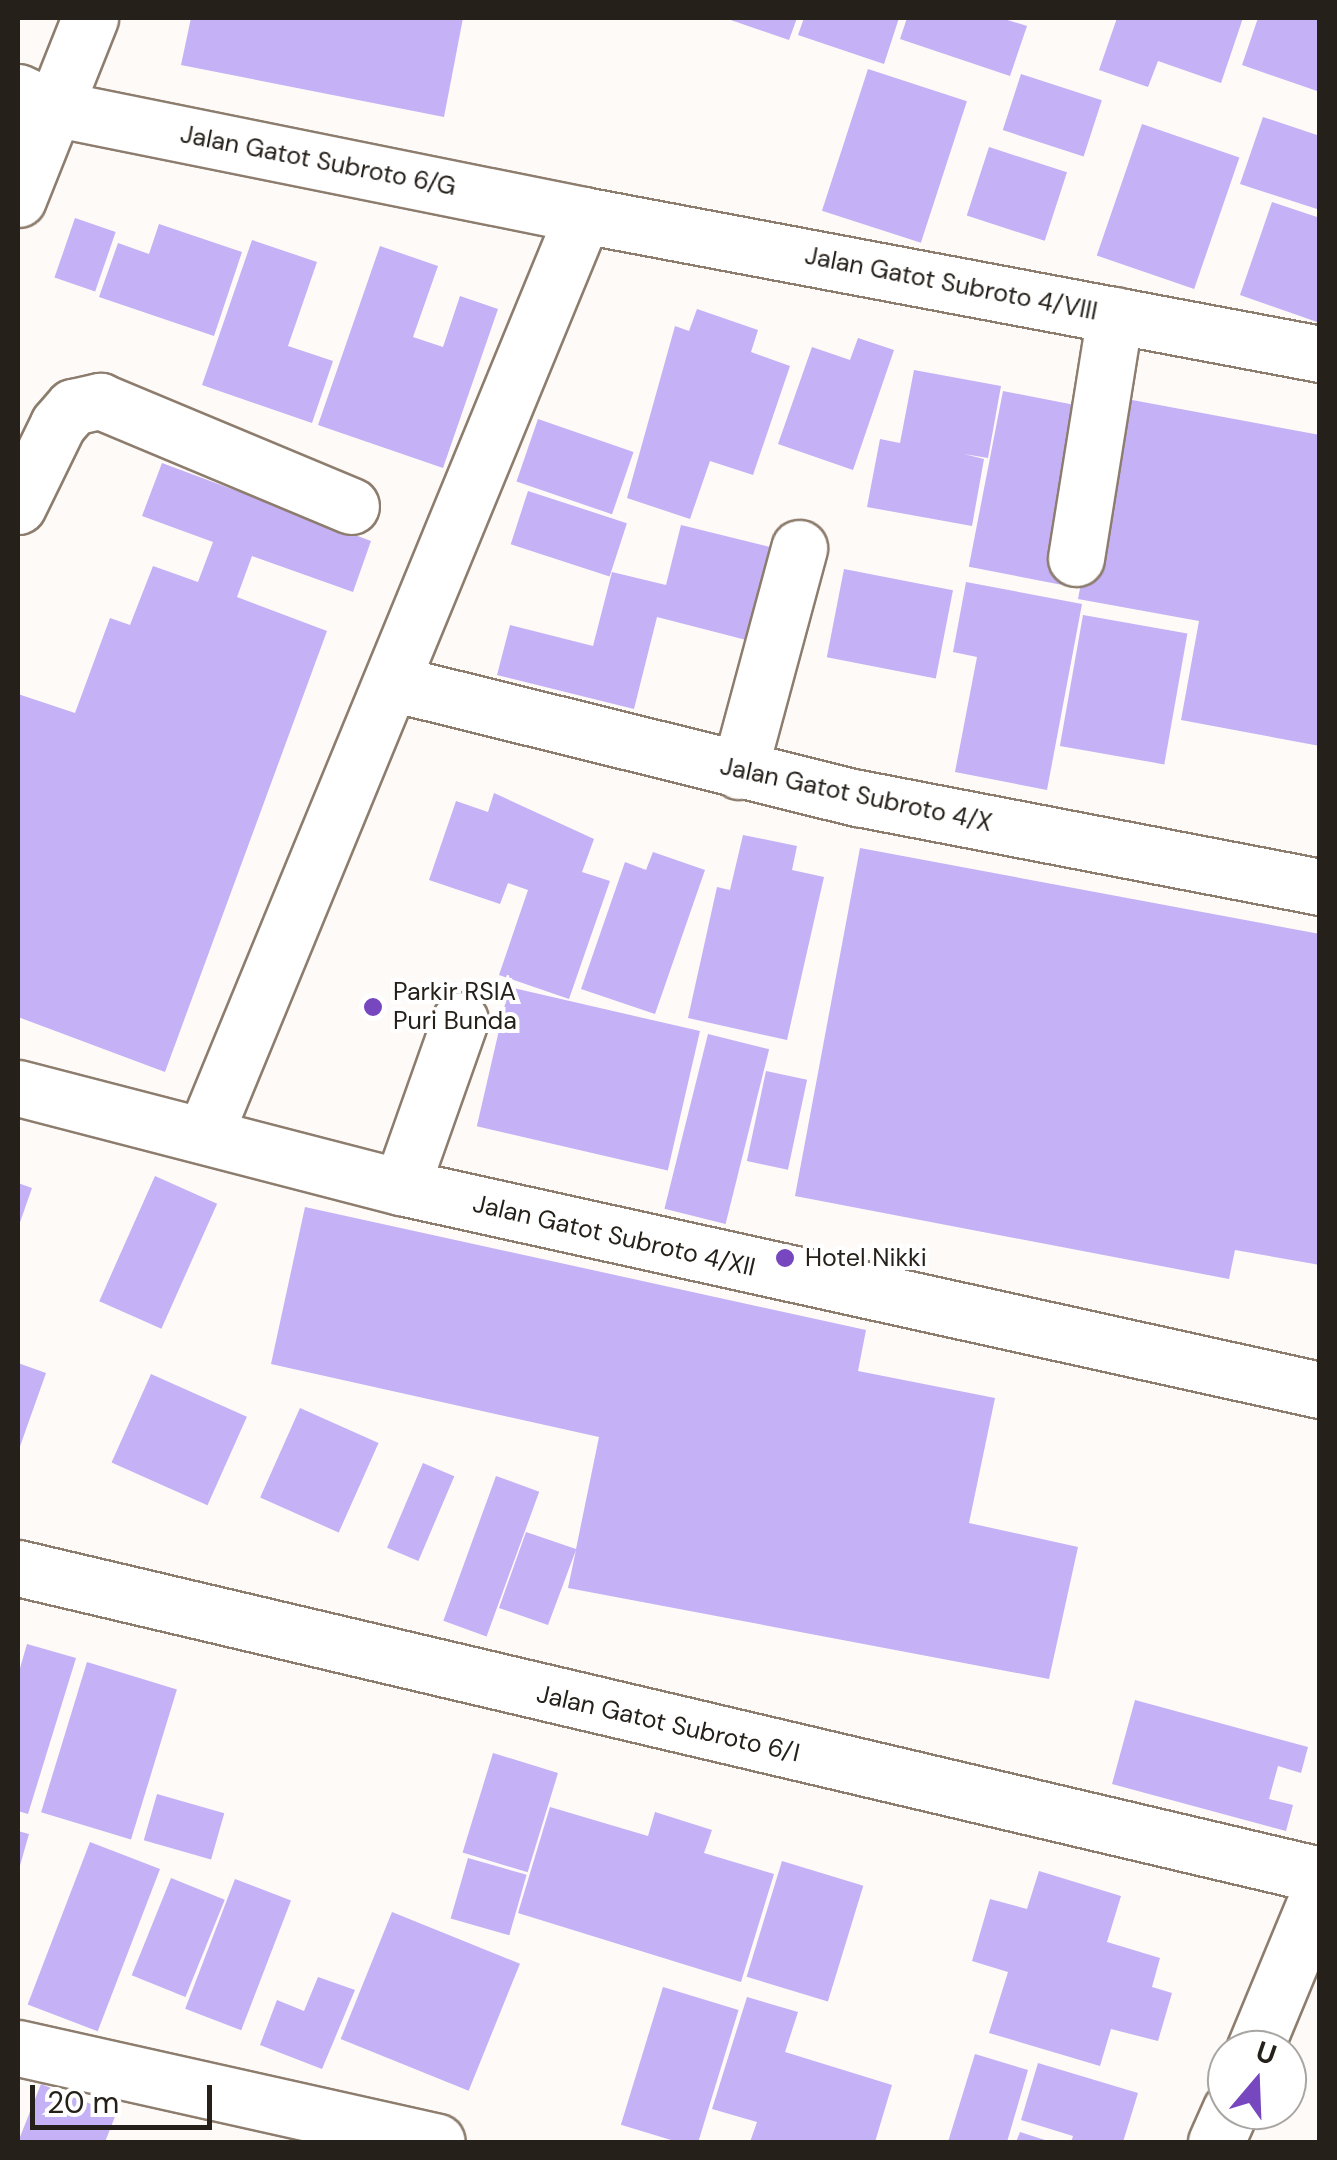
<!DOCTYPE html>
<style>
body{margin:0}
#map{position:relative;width:1337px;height:2160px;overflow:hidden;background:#fefaf7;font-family:"DM Sans",sans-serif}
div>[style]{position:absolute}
.building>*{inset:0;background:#c5b1f5;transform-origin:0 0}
.roads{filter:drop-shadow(2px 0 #8d7d6e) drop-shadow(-2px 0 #8d7d6e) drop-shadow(0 2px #8d7d6e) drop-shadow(0 -2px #8d7d6e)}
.minor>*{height:55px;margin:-27.5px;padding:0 27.5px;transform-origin:27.5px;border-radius:27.5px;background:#fff}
.dots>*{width:28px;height:28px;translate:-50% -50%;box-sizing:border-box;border:5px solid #fff;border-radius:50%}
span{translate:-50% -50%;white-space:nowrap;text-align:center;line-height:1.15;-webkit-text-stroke:8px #fff;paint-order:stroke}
.street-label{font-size:25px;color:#26201a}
.poi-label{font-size:25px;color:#26201a}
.left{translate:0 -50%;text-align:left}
.frame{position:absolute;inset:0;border:20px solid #26201a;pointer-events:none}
.north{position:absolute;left:1207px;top:2030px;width:100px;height:100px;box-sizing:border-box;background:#fff;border:2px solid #a8a6a3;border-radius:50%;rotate:19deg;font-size:28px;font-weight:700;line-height:40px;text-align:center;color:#26201a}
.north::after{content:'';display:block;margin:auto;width:35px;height:45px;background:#7647bf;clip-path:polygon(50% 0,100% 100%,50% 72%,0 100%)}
.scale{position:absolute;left:30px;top:2085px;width:182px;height:45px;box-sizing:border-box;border:5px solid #26201a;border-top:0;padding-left:12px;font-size:30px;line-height:35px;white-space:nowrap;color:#26201a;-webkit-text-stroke:8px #fff;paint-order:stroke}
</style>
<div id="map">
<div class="building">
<i style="clip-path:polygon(191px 18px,463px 18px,444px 117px,181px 65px)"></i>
<i style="clip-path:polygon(725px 18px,797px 18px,789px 40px)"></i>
<i style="clip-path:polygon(804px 18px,899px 18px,884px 64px,798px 35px)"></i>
<i style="clip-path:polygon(907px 18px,1001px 18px,1027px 26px,1010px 76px,900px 39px)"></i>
<i style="clip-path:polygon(1117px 18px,1243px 18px,1221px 83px,1158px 61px,1148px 87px,1099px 70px)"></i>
<i style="clip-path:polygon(1258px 18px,1320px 18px,1320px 92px,1242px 65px)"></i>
<i style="left:868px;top:69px;width:104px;height:149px;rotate:18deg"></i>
<i style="left:1021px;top:74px;width:85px;height:59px;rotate:18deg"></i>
<i style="clip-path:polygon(1263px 117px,1320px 136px,1320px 210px,1240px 184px)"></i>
<i style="left:1142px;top:124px;width:103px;height:139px;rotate:19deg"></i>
<i style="left:989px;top:147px;width:82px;height:72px;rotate:18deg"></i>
<i style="clip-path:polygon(1272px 202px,1320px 218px,1320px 323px,1240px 295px)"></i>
<i style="left:75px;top:218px;width:43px;height:63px;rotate:19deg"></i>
<i style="clip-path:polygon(159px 224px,242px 252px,214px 336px,99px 297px,118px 243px,149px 254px)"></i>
<i style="clip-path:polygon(252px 240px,317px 262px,288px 346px,333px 361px,312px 423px,202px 385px)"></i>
<i style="clip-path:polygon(380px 246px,438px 266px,413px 337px,443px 347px,460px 296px,498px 309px,443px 468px,318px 425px)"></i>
<i style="clip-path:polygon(697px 309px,758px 330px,751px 352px,790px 366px,753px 475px,710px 461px,690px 519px,627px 498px,675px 326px,689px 331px)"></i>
<i style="clip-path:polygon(858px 338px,894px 350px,853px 470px,778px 444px,812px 347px,850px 360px)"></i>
<i style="clip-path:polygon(914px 370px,1001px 386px,988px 458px,964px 454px,984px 459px,972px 526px,867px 507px,880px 439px,900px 443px)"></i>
<i style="left:1003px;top:391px;width:98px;height:179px;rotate:11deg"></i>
<i style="clip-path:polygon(1116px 397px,1320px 435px,1320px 746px,1181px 720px,1199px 621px,1078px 599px)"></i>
<i style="left:538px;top:419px;width:101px;height:66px;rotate:19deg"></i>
<i style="clip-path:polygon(162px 463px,371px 541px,353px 592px,252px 556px,237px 597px,327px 631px,165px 1072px,18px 1017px,18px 694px,75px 713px,110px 618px,130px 625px,153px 566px,198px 582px,213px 542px,142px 516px)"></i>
<i style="left:528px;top:491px;width:104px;height:56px;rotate:18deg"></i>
<i style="clip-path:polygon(681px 525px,778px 549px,754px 642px,657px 617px,634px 709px,497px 675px,510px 625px,593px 646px,612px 572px,666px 585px)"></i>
<i style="left:844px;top:569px;width:111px;height:90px;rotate:11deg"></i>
<i style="clip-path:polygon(966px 582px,1082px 604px,1047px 790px,955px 772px,977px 657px,953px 652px)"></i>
<i style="left:1083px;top:615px;width:106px;height:133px;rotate:10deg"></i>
<i style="clip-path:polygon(494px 793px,594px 839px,582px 872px,610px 881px,569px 999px,499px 975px,528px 890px,508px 883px,500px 904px,429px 880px,456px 801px,488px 812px)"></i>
<i style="clip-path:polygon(743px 835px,797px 846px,792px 870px,824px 877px,787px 1040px,688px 1018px,717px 887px,730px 890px)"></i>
<i style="clip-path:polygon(860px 848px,1320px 934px,1320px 1265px,1235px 1250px,1229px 1279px,795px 1196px)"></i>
<i style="clip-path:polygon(653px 852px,705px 870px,655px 1014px,581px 989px,625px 862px,646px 870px)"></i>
<i style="left:509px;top:987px;width:196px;height:143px;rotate:13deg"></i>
<i style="left:708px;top:1034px;width:63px;height:180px;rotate:14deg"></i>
<i style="left:766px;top:1071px;width:42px;height:92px;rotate:12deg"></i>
<i style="left:155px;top:1176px;width:68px;height:137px;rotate:24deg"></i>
<i style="clip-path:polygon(18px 1183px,32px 1188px,18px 1228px)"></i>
<i style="clip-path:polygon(305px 1207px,866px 1330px,858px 1371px,995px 1398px,969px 1523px,1078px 1547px,1049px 1679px,568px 1588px,576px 1550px,548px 1625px,499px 1608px,526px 1532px,576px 1549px,599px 1437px,271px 1364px)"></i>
<i style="clip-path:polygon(18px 1363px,46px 1373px,18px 1452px)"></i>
<i style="left:151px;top:1374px;width:105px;height:97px;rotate:24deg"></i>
<i style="left:300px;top:1408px;width:86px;height:98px;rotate:24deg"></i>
<i style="left:423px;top:1463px;width:34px;height:92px;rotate:23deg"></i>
<i style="left:496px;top:1476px;width:46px;height:154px;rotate:20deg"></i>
<i style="clip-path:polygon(27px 1644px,76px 1658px,28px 1814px,18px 1811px,18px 1675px)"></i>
<i style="left:87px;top:1662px;width:94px;height:157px;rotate:17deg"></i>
<i style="clip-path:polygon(1135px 1700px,1308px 1747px,1301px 1773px,1278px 1766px,1269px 1799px,1293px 1805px,1286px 1831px,1112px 1784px)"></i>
<i style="left:493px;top:1753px;width:68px;height:104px;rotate:17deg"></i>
<i style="left:157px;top:1794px;width:70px;height:48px;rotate:16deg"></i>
<i style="clip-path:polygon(550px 1807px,648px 1836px,655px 1812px,712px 1830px,704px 1853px,774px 1874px,741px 1982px,518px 1913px)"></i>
<i style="clip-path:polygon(18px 1831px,29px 1834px,19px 1869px,18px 1869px)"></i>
<i style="left:90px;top:1842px;width:75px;height:174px;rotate:21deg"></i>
<i style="left:468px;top:1858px;width:61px;height:63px;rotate:16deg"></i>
<i style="left:782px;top:1861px;width:85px;height:121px;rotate:17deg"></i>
<i style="clip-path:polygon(1039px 1871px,1121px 1896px,1107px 1942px,1160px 1958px,1152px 1987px,1172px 1993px,1158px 2041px,1111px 2029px,1100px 2066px,989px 2033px,1008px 1972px,972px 1961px,990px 1899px,1027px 1909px)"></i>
<i style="left:171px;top:1878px;width:58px;height:105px;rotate:22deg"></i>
<i style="left:235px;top:1879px;width:60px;height:139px;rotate:21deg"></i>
<i style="left:392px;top:1912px;width:138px;height:137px;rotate:22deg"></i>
<i style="clip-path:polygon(318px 1977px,355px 1990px,322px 2069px,260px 2045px,277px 2000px,304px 2011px)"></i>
<i style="left:663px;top:1987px;width:79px;height:144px;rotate:17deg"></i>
<i style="clip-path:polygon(747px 1997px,798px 2012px,785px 2052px,892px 2085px,875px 2142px,750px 2142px,757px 2122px,712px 2109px)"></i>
<i style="clip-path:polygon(975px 2054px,1028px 2070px,1007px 2142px,948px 2142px)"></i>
<i style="clip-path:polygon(1038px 2063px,1138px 2093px,1123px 2142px,1071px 2142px,1073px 2136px,1021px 2120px)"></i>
<i style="clip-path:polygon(41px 2084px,116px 2114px,105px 2142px,18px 2142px)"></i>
<i style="clip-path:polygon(1020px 2132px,1051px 2142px,1016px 2142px)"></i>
</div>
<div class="roads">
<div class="minor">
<i style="left:18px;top:92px;width:38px;rotate:25deg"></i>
<i style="left:53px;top:108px;width:541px;rotate:11.41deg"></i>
<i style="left:583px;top:215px;width:750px;rotate:10.68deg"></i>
<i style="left:18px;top:199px;width:195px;rotate:-68.3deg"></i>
<i style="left:18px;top:506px;width:91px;rotate:-64deg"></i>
<i style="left:58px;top:424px;width:23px;rotate:-49deg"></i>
<i style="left:73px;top:407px;width:28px;rotate:-13deg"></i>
<i style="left:100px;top:401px;width:272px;rotate:22.7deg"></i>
<i style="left:1076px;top:558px;width:246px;rotate:-80.9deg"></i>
<i style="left:396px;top:684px;width:476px;rotate:13.9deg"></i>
<i style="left:858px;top:798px;width:470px;rotate:10.9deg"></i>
<i style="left:739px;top:771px;width:231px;rotate:-74.9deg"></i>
<i style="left:18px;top:1088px;width:396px;rotate:14.5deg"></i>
<i style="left:401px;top:1187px;width:941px;rotate:12.46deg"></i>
<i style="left:205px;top:1133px;width:993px;rotate:-67.62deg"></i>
<i style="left:401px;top:1187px;width:177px;rotate:-70.5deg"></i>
<i style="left:18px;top:1568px;width:1338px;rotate:13.27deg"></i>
<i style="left:18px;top:2048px;width:429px;rotate:12.6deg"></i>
<i style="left:1254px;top:2050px;width:172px;rotate:-67.5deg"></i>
<i style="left:1216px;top:2142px;width:35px;rotate:-66deg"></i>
</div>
</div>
<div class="dots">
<i style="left:373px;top:1007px;background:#7647bf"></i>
<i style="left:785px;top:1258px;background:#7647bf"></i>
</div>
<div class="street-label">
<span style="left:318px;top:161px;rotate:11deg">Jalan Gatot Subroto 6/G</span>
<span style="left:951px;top:284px;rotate:11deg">Jalan Gatot Subroto 4/VIII</span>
<span style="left:856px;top:795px;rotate:12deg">Jalan Gatot Subroto 4/X</span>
<span style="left:614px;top:1236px;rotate:13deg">Jalan Gatot Subroto 4/XII</span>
<span style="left:668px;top:1724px;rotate:13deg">Jalan Gatot Subroto 6/I</span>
</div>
<div class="poi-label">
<span class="left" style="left:393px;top:1007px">Parkir RSIA<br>Puri Bunda</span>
<span class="left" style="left:805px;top:1258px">Hotel Nikki</span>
</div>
<div class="frame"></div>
<div class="north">U</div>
<div class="scale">20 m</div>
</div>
